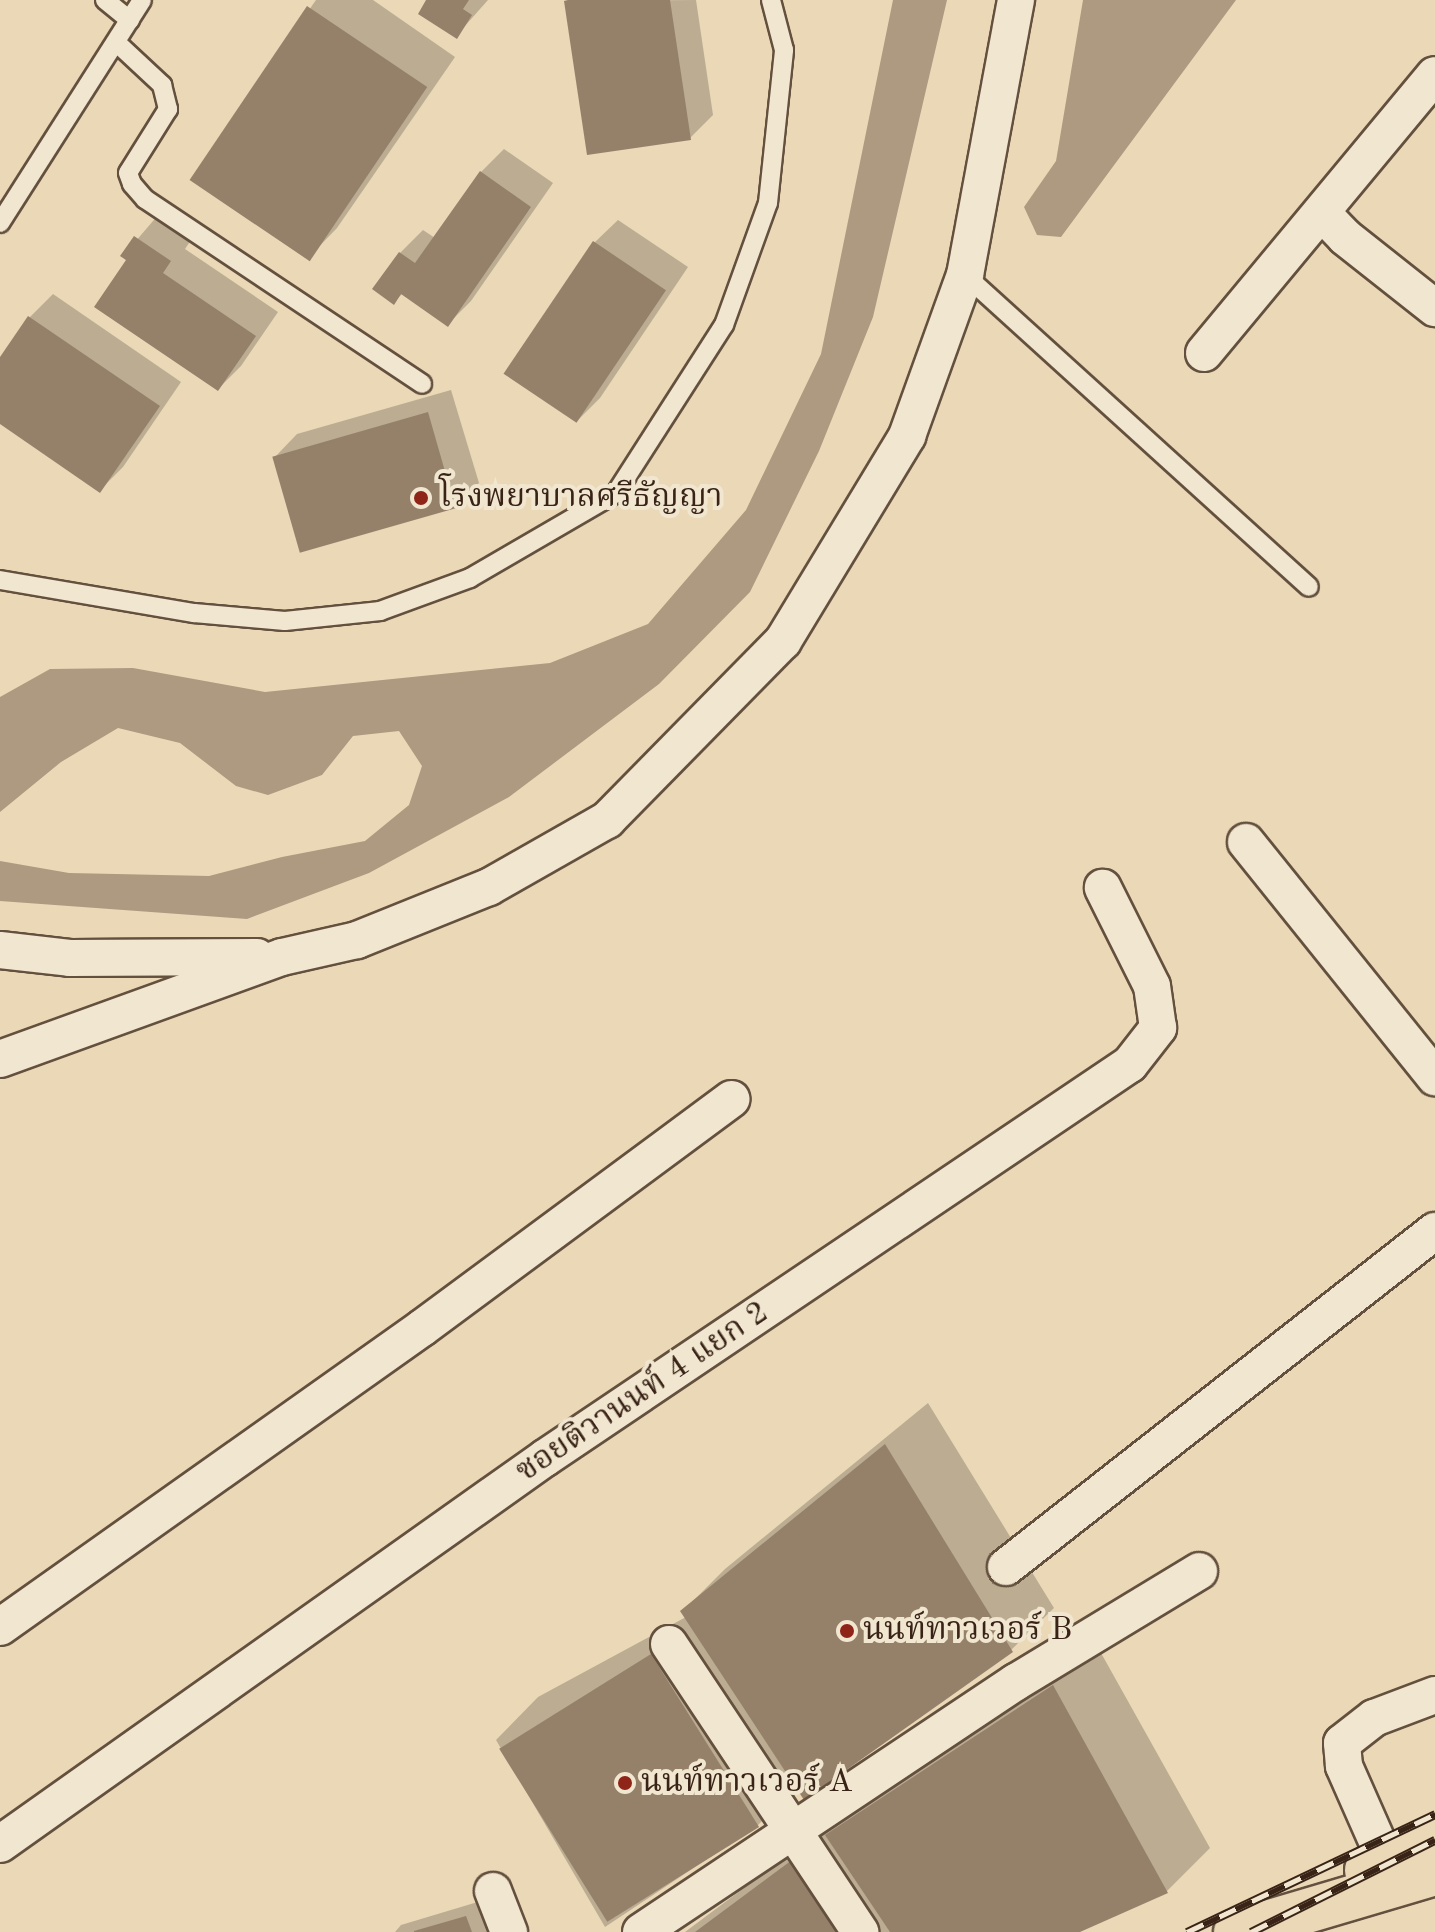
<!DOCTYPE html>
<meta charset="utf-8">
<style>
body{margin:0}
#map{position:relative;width:1435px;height:1932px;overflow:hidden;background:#ead8b7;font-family:"Old Standard TT","Noto Serif Thai",serif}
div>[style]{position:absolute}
.water>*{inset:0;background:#ad9a80}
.shadow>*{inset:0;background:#0003}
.building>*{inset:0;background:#95816a;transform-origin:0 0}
.roads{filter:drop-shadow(2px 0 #64503e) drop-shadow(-2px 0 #64503e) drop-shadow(0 2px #64503e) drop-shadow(0 -2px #64503e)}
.service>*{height:18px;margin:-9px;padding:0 9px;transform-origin:9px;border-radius:9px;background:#f1e6d0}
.minor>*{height:36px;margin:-18px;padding:0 18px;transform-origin:18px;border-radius:18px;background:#f1e6d0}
.primary>*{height:44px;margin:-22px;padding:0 22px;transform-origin:22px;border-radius:22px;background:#ead8b7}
.rail>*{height:9px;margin-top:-4.5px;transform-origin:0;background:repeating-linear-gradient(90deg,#f1e6d0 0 18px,#382316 0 36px);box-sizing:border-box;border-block:2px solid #382316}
.dots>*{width:22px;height:22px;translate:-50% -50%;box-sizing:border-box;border:4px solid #f1e6d0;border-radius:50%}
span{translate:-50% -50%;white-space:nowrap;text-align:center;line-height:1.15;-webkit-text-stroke:8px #f1e6d0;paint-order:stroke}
.poi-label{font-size:32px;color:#382316}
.left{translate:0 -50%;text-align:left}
.street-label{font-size:32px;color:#382316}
</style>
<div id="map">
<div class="water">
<i style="clip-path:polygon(893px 0,947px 0,873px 317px,819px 451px,750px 592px,659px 684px,509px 797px,369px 873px,247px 919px,0 901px,0 861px,69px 873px,209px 876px,282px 857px,365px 841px,409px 805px,422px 766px,399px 731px,353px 736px,322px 775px,268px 795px,236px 786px,180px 743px,118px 728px,61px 762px,0 812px,0 697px,50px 669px,133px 668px,265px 692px,550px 663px,648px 624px,746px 510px,821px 354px)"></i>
<i style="clip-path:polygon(1083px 0,1236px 0,1061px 237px,1037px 235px,1024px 207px,1056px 161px)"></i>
</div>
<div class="shadow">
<i style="clip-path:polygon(316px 0,373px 0,455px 57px,337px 228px,307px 259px,191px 179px)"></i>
<i style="clip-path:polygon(428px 0,488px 0,456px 36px)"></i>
<i style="clip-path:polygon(696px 0,713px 115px,690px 138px,566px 1px)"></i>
<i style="clip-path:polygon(504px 149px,553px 183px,471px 301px,448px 324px,403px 293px,394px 302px,400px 253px,423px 230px,435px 238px,481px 172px)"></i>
<i style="clip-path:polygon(159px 214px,193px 237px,185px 249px,278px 312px,241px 366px,218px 389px,123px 256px)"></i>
<i style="clip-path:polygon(618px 220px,688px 267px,600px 398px,577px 421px,594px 243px)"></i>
<i style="clip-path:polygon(53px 294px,181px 382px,123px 467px,100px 490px,0 422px,0 361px,30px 317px)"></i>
<i style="clip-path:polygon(451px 390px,479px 483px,455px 506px,274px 458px,297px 434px)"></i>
<i style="clip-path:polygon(928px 1403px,1054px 1608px,1011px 1650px,797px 1786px,758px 1825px,605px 1927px,496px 1740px,538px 1697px,686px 1617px,683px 1611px,725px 1569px)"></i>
<i style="clip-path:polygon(1096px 1644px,1210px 1848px,1167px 1891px,1075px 1932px,685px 1932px,836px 1819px,838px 1824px,870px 1792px)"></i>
<i style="clip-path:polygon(481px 1901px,493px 1932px,395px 1932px,401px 1925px)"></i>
</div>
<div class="building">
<i style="clip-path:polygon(426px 0,469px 0,463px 9px,472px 15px,457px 39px,418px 14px)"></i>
<i style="clip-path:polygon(568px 0,670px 0,691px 140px,587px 155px,564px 1px)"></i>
<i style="left:307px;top:6px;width:145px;height:210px;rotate:34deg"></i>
<i style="clip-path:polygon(480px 171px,531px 207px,448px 327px,401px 294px,394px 305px,372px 289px,399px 252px,415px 263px)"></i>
<i style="clip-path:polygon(134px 236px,171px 261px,163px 273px,256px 336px,218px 391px,94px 307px,126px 260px,120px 256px)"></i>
<i style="left:593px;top:241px;width:88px;height:160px;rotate:34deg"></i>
<i style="clip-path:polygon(28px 316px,160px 406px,100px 493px,0 424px,0 357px)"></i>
<i style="left:428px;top:412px;width:100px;height:162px;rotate:74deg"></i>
<i style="clip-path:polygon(885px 1444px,1013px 1652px,804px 1800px,680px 1611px)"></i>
<i style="left:651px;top:1654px;width:204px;height:179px;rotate:58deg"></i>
<i style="clip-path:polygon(1053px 1685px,1168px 1893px,1080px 1932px,890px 1932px,825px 1835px)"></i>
<i style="clip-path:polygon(792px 1860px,837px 1932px,695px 1932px)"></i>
<i style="clip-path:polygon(466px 1916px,472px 1932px,414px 1932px,414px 1931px)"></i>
</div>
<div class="roads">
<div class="service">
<i style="left:105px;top:0;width:32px;rotate:39deg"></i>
<i style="left:117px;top:43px;width:62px;rotate:43deg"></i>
<i style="left:162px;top:85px;width:25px;rotate:76deg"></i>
<i style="left:168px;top:109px;width:75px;rotate:122deg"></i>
<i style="left:128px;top:173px;width:12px;rotate:70deg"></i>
<i style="left:132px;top:184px;width:20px;rotate:49deg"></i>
<i style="left:145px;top:199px;width:333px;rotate:33.7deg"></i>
<i style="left:0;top:223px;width:264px;rotate:-57.5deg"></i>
<i style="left:965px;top:275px;width:464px;rotate:42.2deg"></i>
<i style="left:0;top:580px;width:197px;rotate:9.7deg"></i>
<i style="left:194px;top:613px;width:91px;rotate:5deg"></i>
<i style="left:285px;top:621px;width:96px;rotate:-6deg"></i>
<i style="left:380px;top:611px;width:96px;rotate:-20.1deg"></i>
<i style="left:470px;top:578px;width:169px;rotate:-30.2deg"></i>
<i style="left:616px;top:493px;width:200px;rotate:-57.3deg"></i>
<i style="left:724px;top:325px;width:130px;rotate:-70.2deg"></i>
<i style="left:768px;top:203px;width:154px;rotate:-84deg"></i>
<i style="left:784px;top:50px;width:52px;rotate:-104.6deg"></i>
</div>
<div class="minor">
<i style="left:1322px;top:213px;width:33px;rotate:46deg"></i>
<i style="left:1345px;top:237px;width:115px;rotate:38.3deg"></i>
<i style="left:1204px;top:353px;width:361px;rotate:-50.3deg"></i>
<i style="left:1246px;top:842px;width:302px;rotate:51.2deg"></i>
<i style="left:0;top:950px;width:70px;rotate:6.5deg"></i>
<i style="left:70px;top:958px;width:187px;rotate:-0.3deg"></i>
<i style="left:0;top:1059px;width:300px;rotate:-19.9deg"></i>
<i style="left:282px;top:957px;width:77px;rotate:-12.8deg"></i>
<i style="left:357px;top:940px;width:142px;rotate:-21.9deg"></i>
<i style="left:489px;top:887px;width:136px;rotate:-29.6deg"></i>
<i style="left:607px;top:820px;width:251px;rotate:-45.5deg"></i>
<i style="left:783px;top:641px;width:240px;rotate:-58.8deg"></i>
<i style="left:907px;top:436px;width:171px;rotate:-70.2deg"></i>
<i style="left:965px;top:275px;width:280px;rotate:-79.5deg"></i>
<i style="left:1006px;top:1567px;width:545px;rotate:-38.07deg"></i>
<i style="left:0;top:1627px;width:517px;rotate:-35.32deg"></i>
<i style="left:422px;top:1328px;width:385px;rotate:-36.5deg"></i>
<i style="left:669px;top:1644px;width:346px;rotate:56.4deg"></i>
<i style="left:0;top:1844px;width:668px;rotate:-35.31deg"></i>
<i style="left:545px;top:1458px;width:705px;rotate:-33.96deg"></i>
<i style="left:1130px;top:1064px;width:46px;rotate:-52.1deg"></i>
<i style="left:1158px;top:1028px;width:42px;rotate:-98.1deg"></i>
<i style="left:1152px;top:986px;width:110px;rotate:-116.6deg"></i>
<i style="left:1385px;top:1859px;width:102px;rotate:-113.8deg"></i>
<i style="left:1344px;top:1766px;width:23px;rotate:-95deg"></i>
<i style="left:1342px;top:1743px;width:41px;rotate:-38deg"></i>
<i style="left:1374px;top:1718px;width:65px;rotate:-20.7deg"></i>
<i style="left:493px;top:1891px;width:44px;rotate:68.7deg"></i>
<i style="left:641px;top:1932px;width:451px;rotate:-33.7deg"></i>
<i style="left:1016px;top:1682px;width:214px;rotate:-31.2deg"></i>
</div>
<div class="primary">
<i style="left:1367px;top:1870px;width:74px;rotate:-23.8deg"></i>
<i style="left:1236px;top:1932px;width:208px;rotate:-16.5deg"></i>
</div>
</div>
<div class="rail">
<i style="left:1187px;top:1932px;width:275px;rotate:-25.4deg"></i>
<i style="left:1251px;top:1932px;width:206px;rotate:-26.6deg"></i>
</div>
<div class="dots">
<i style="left:421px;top:498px;background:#8f2418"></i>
<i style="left:847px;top:1631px;background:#8f2418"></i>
<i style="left:625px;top:1783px;background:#8f2418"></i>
</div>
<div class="poi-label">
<span class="left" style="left:439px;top:498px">โรงพยาบาลศรีธัญญา</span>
<span class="left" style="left:863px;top:1631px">นนท์ทาวเวอร์ B</span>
<span class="left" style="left:641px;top:1783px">นนท์ทาวเวอร์ A</span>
</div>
<div class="street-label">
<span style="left:643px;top:1393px;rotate:-34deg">ซอยติวานนท์ 4 แยก 2</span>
</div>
</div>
